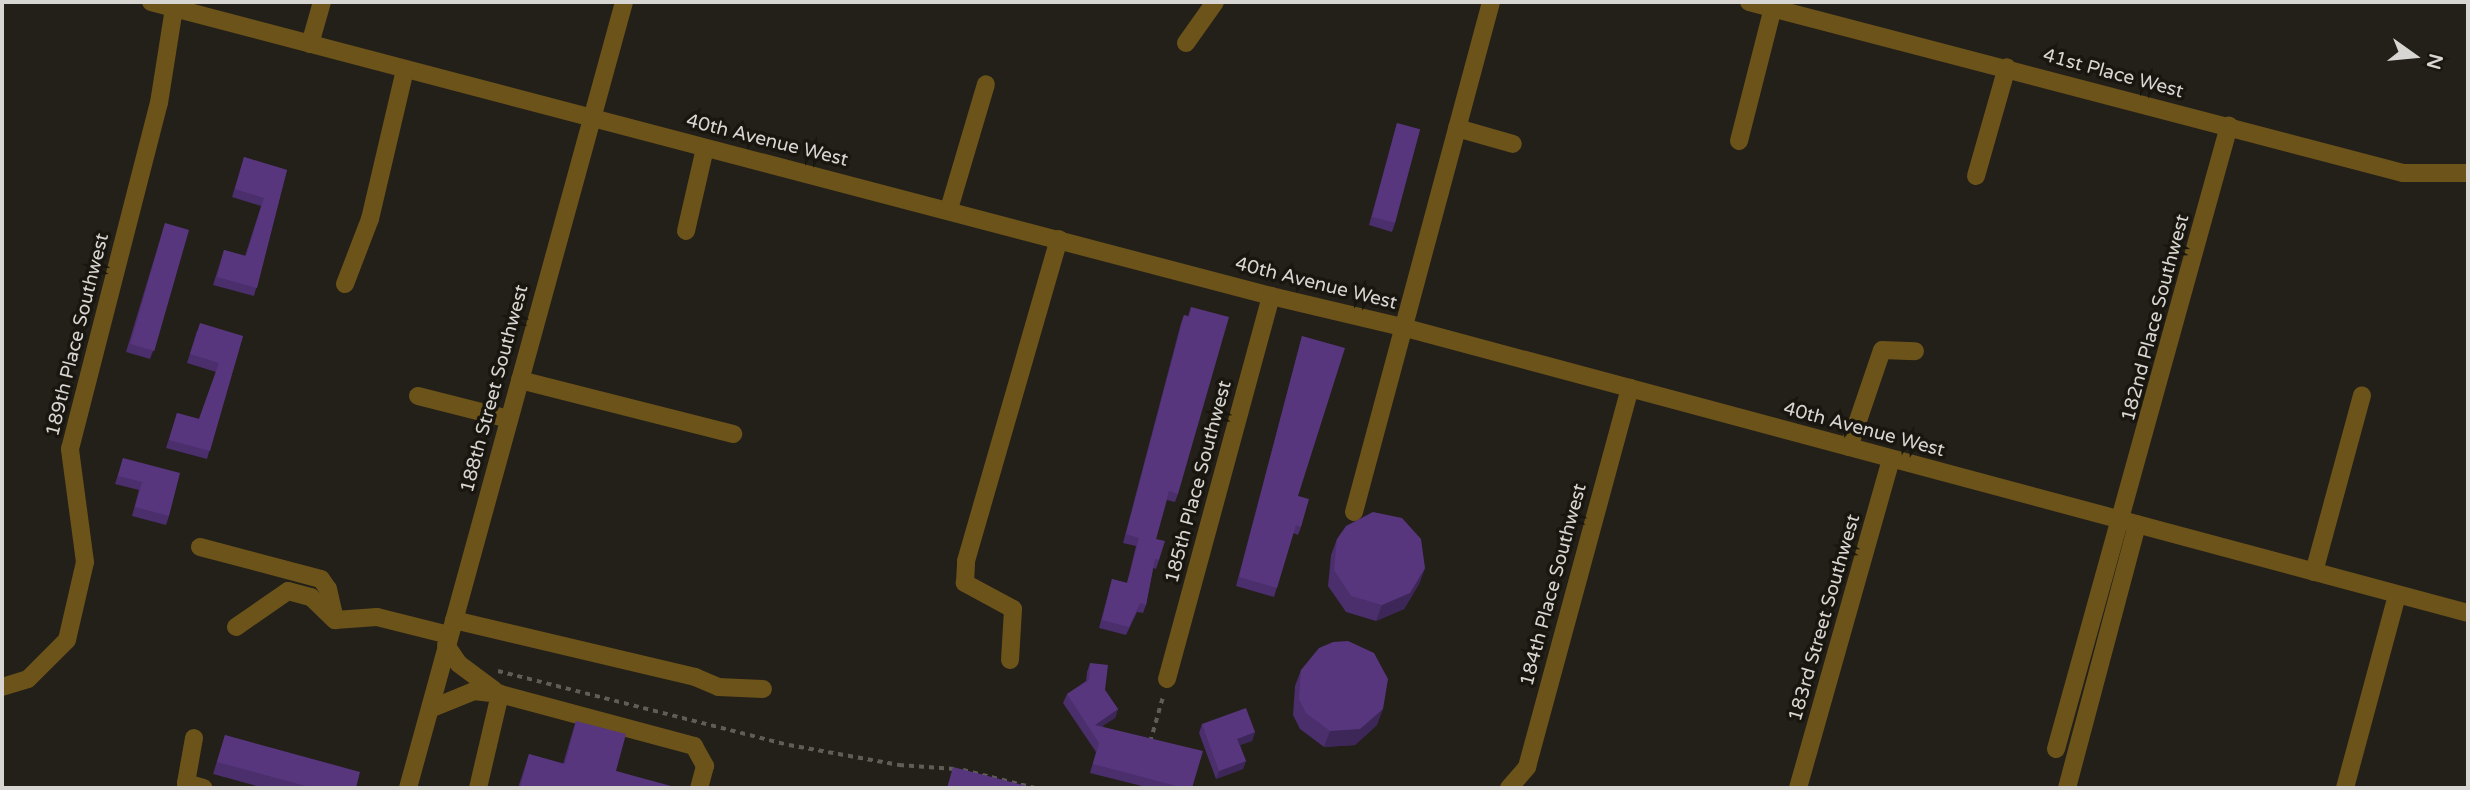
<!DOCTYPE html>
<style>
body{margin:0}
#map{position:relative;width:2470px;height:790px;overflow:hidden;background:#231f19;font-family:"Varela Round",sans-serif}
div>[style]{position:absolute}
.path>*{height:3.5px;margin-top:-1.75px;transform-origin:0;background:repeating-linear-gradient(90deg,#605d57 0 5px,transparent 0 10px)}
.minor>*{height:18px;margin:-9px;padding:0 9px;transform-origin:9px;border-radius:9px;background:#6b5319}
.wall>*{inset:0;background:#4b2e6c}
.shaded-wall>*{inset:0;background:#3d2658}
.building>*{inset:0;background:#57367e;transform-origin:0 0}
span{translate:-50% -50%;white-space:nowrap;text-align:center;line-height:1.15;-webkit-text-stroke:7px #191610;paint-order:stroke}
.street-label{font-size:19px;color:#d8d6d2}
.frame{position:absolute;inset:0;border:4px solid #d8d6d2;pointer-events:none}
.north{position:absolute;left:2379px;top:21px;width:70px;height:70px;-webkit-text-stroke:5px #191610;paint-order:stroke;rotate:105deg;font-size:19px;font-weight:700;line-height:28px;text-align:center;color:#d8d6d2}
.north::after{content:'';display:block;margin:auto;width:24px;height:32px;background:#d8d6d2;clip-path:polygon(50% 0,100% 100%,50% 72%,0 100%)}
</style>
<div id="map">
<div class="path">
<i style="left:498px;top:671px;width:300px;rotate:14.3deg"></i>
<i style="left:789px;top:745px;width:112px;rotate:10.3deg"></i>
<i style="left:899px;top:765px;width:56px;rotate:4.1deg"></i>
<i style="left:1150px;top:742px;width:48px;rotate:-74.2deg"></i>
<i style="left:963px;top:770px;width:74px;rotate:14deg"></i>
</div>
<div class="minor">
<i style="left:151px;top:2px;width:1158px;rotate:14.71deg"></i>
<i style="left:1271px;top:296px;width:139px;rotate:13.3deg"></i>
<i style="left:1406px;top:328px;width:1100px;rotate:15.02deg"></i>
<i style="left:1749px;top:2px;width:676px;rotate:14.65deg"></i>
<i style="left:2403px;top:173px;width:65px"></i>
<i style="left:1186px;top:43px;width:50px;rotate:-54.7deg"></i>
<i style="left:310px;top:44px;width:44px;rotate:-74.1deg"></i>
<i style="left:1457px;top:128px;width:58px;rotate:15.9deg"></i>
<i style="left:1739px;top:141px;width:137px;rotate:-75.7deg"></i>
<i style="left:1976px;top:176px;width:113px;rotate:-74.1deg"></i>
<i style="left:949px;top:209px;width:130px;rotate:-73.5deg"></i>
<i style="left:686px;top:231px;width:85px;rotate:-77.1deg"></i>
<i style="left:345px;top:284px;width:70px;rotate:-69deg"></i>
<i style="left:370px;top:219px;width:153px;rotate:-76.8deg"></i>
<i style="left:520px;top:380px;width:220px;rotate:14.2deg"></i>
<i style="left:418px;top:396px;width:94px;rotate:14.2deg"></i>
<i style="left:1849px;top:447px;width:102px;rotate:-71.2deg"></i>
<i style="left:1882px;top:350px;width:33px;rotate:2deg"></i>
<i style="left:1354px;top:512px;width:528px;rotate:-74.96deg"></i>
<i style="left:200px;top:547px;width:125px;rotate:14.8deg"></i>
<i style="left:321px;top:579px;width:12px;rotate:55deg"></i>
<i style="left:328px;top:589px;width:32px;rotate:77deg"></i>
<i style="left:2314px;top:572px;width:183px;rotate:-74.8deg"></i>
<i style="left:335px;top:620px;width:42px;rotate:-4.1deg"></i>
<i style="left:377px;top:617px;width:74px;rotate:14deg"></i>
<i style="left:454px;top:620px;width:248px;rotate:13.3deg"></i>
<i style="left:695px;top:677px;width:25px;rotate:23deg"></i>
<i style="left:718px;top:687px;width:45px;rotate:2.5deg"></i>
<i style="left:236px;top:627px;width:63px;rotate:-34.7deg"></i>
<i style="left:288px;top:591px;width:24px;rotate:15deg"></i>
<i style="left:311px;top:597px;width:33px;rotate:44deg"></i>
<i style="left:446px;top:645px;width:23px;rotate:56deg"></i>
<i style="left:459px;top:664px;width:44px;rotate:36.6deg"></i>
<i style="left:1010px;top:660px;width:51px;rotate:-86.6deg"></i>
<i style="left:1013px;top:609px;width:55px;rotate:-151.6deg"></i>
<i style="left:965px;top:583px;width:22px;rotate:-87deg"></i>
<i style="left:966px;top:561px;width:335px;rotate:-73.9deg"></i>
<i style="left:1167px;top:679px;width:397px;rotate:-74.8deg"></i>
<i style="left:2px;top:687px;width:27px;rotate:-17deg"></i>
<i style="left:28px;top:679px;width:55px;rotate:-45deg"></i>
<i style="left:67px;top:640px;width:80px;rotate:-77deg"></i>
<i style="left:85px;top:562px;width:114px;rotate:-97.6deg"></i>
<i style="left:70px;top:449px;width:357px;rotate:-75.6deg"></i>
<i style="left:159px;top:103px;width:102px;rotate:-81deg"></i>
<i style="left:430px;top:709px;width:48px;rotate:-22.2deg"></i>
<i style="left:474px;top:691px;width:26px;rotate:7deg"></i>
<i style="left:500px;top:694px;width:201px;rotate:15deg"></i>
<i style="left:694px;top:746px;width:23px;rotate:61deg"></i>
<i style="left:705px;top:766px;width:23px;rotate:105deg"></i>
<i style="left:194px;top:738px;width:46px;rotate:100.1deg"></i>
<i style="left:186px;top:783px;width:18px;rotate:16deg"></i>
<i style="left:2056px;top:749px;width:647px;rotate:-74.48deg"></i>
<i style="left:408px;top:788px;width:815px;rotate:-74.63deg"></i>
<i style="left:478px;top:788px;width:97px;rotate:-76.8deg"></i>
<i style="left:1509px;top:788px;width:28px;rotate:-49deg"></i>
<i style="left:1527px;top:767px;width:393px;rotate:-74.8deg"></i>
<i style="left:1798px;top:788px;width:342px;rotate:-74.2deg"></i>
<i style="left:2067px;top:788px;width:273px;rotate:-75.1deg"></i>
<i style="left:2345px;top:788px;width:200px;rotate:-74.9deg"></i>
</div>
<div class="wall">
<i style="clip-path:polygon(1397px 123px,1395px 223px,1392px 232px,1369px 225px)"></i>
<i style="clip-path:polygon(244px 157px,287px 170px,254px 296px,213px 285px,224px 250px,245px 256px,261px 206px,232px 197px)"></i>
<i style="clip-path:polygon(165px 223px,153px 351px,150px 359px,126px 352px)"></i>
<i style="clip-path:polygon(1191px 307px,1178px 494px,1175px 502px,1167px 500px,1156px 539px,1159px 560px,1156px 569px,1153px 568px,1146px 605px,1143px 613px,1137px 612px,1126px 635px,1099px 628px,1112px 579px,1127px 583px,1136px 546px,1123px 543px,1181px 323px,1184px 315px,1188px 316px)"></i>
<i style="clip-path:polygon(197px 331px,243px 336px,207px 459px,166px 448px,177px 413px,199px 419px,216px 372px,187px 363px)"></i>
<i style="clip-path:polygon(1302px 336px,1298px 496px,1301px 527px,1298px 535px,1293px 533px,1274px 597px,1236px 586px)"></i>
<i style="clip-path:polygon(123px 458px,169px 516px,166px 525px,132px 516px,139px 490px,115px 484px)"></i>
<i style="clip-path:polygon(1337px 539px,1425px 568px,1419px 584px,1404px 609px,1376px 621px,1346px 612px,1328px 586px,1331px 555px)"></i>
<i style="clip-path:polygon(1090px 663px,1105px 690px,1118px 709px,1115px 718px,1102px 726px,1192px 788px,1150px 788px,1090px 773px,1096px 752px,1063px 703px,1067px 694px,1086px 681px,1087px 672px)"></i>
<i style="clip-path:polygon(1301px 670px,1377px 725px,1355px 745px,1324px 747px,1300px 729px,1293px 715px,1295px 686px)"></i>
<i style="clip-path:polygon(576px 721px,616px 771px,670px 788px,518px 788px,529px 754px,563px 764px,571px 737px)"></i>
<i style="clip-path:polygon(1202px 724px,1255px 732px,1252px 741px,1240px 745px,1246px 761px,1243px 769px,1216px 779px,1199px 733px)"></i>
<i style="clip-path:polygon(225px 735px,356px 788px,264px 788px,213px 774px)"></i>
</div>
<div class="shaded-wall">
<i style="clip-path:polygon(1425px 568px,1419px 584px,1404px 609px,1376px 621px,1382px 605px)"></i>
<i style="clip-path:polygon(1118px 709px,1115px 718px,1092px 733px,1095px 725px)"></i>
<i style="clip-path:polygon(1383px 709px,1377px 725px,1355px 745px,1324px 747px,1330px 731px)"></i>
<i style="clip-path:polygon(1255px 732px,1252px 741px,1234px 747px,1237px 739px)"></i>
<i style="clip-path:polygon(1246px 761px,1243px 769px,1216px 779px,1219px 771px)"></i>
</div>
<div class="building">
<i style="left:1397px;top:123px;width:24px;height:97px;rotate:15deg"></i>
<i style="clip-path:polygon(244px 157px,287px 170px,257px 288px,217px 277px,224px 250px,246px 256px,264px 198px,235px 189px)"></i>
<i style="left:165px;top:223px;width:25px;height:126px;rotate:16deg"></i>
<i style="clip-path:polygon(1191px 307px,1229px 317px,1178px 494px,1169px 491px,1156px 539px,1165px 541px,1159px 560px,1155px 559px,1146px 605px,1140px 603px,1129px 627px,1102px 620px,1112px 579px,1127px 583px,1130px 573px,1139px 538px,1126px 534px,1184px 315px,1189px 317px)"></i>
<i style="clip-path:polygon(200px 323px,243px 336px,210px 451px,169px 440px,177px 413px,199px 419px,219px 363px,190px 354px)"></i>
<i style="clip-path:polygon(1302px 336px,1345px 348px,1298px 496px,1309px 499px,1301px 527px,1296px 525px,1277px 588px,1239px 577px)"></i>
<i style="clip-path:polygon(123px 458px,180px 473px,169px 516px,135px 507px,142px 482px,118px 476px)"></i>
<i style="clip-path:polygon(1373px 512px,1402px 518px,1421px 539px,1425px 568px,1410px 593px,1382px 605px,1351px 596px,1334px 570px,1337px 539px,1346px 526px)"></i>
<i style="clip-path:polygon(1348px 641px,1374px 653px,1388px 679px,1383px 709px,1360px 729px,1330px 731px,1306px 713px,1299px 699px,1301px 670px,1319px 648px,1333px 642px)"></i>
<i style="clip-path:polygon(1090px 663px,1108px 665px,1105px 690px,1118px 709px,1095px 725px,1203px 751px,1192px 788px,1184px 788px,1093px 764px,1099px 743px,1067px 694px,1089px 680px)"></i>
<i style="clip-path:polygon(1246px 708px,1255px 732px,1237px 739px,1246px 761px,1219px 771px,1202px 724px)"></i>
<i style="clip-path:polygon(576px 721px,626px 734px,616px 771px,671px 786px,670px 788px,520px 788px,529px 754px,565px 764px)"></i>
<i style="clip-path:polygon(225px 735px,360px 772px,356px 788px,313px 788px,217px 762px)"></i>
<i style="clip-path:polygon(953px 767px,1035px 788px,947px 788px)"></i>
</div>
<div class="street-label">
<span style="left:2113px;top:74px;rotate:15deg">41st Place West</span>
<span style="left:767px;top:141px;rotate:14deg">40th Avenue West</span>
<span style="left:1316px;top:284px;rotate:14deg">40th Avenue West</span>
<span style="left:2156px;top:318px;rotate:-75deg">182nd Place Southwest</span>
<span style="left:78px;top:335px;rotate:-76deg">189th Place Southwest</span>
<span style="left:495px;top:389px;rotate:-75deg">188th Street Southwest</span>
<span style="left:1864px;top:430px;rotate:15deg">40th Avenue West</span>
<span style="left:1199px;top:482px;rotate:-75deg">185th Place Southwest</span>
<span style="left:1554px;top:585px;rotate:-75deg">184th Place Southwest</span>
<span style="left:1825px;top:618px;rotate:-74deg">183rd Street Southwest</span>
</div>
<div class="frame"></div>
<div class="north">N</div>
</div>
